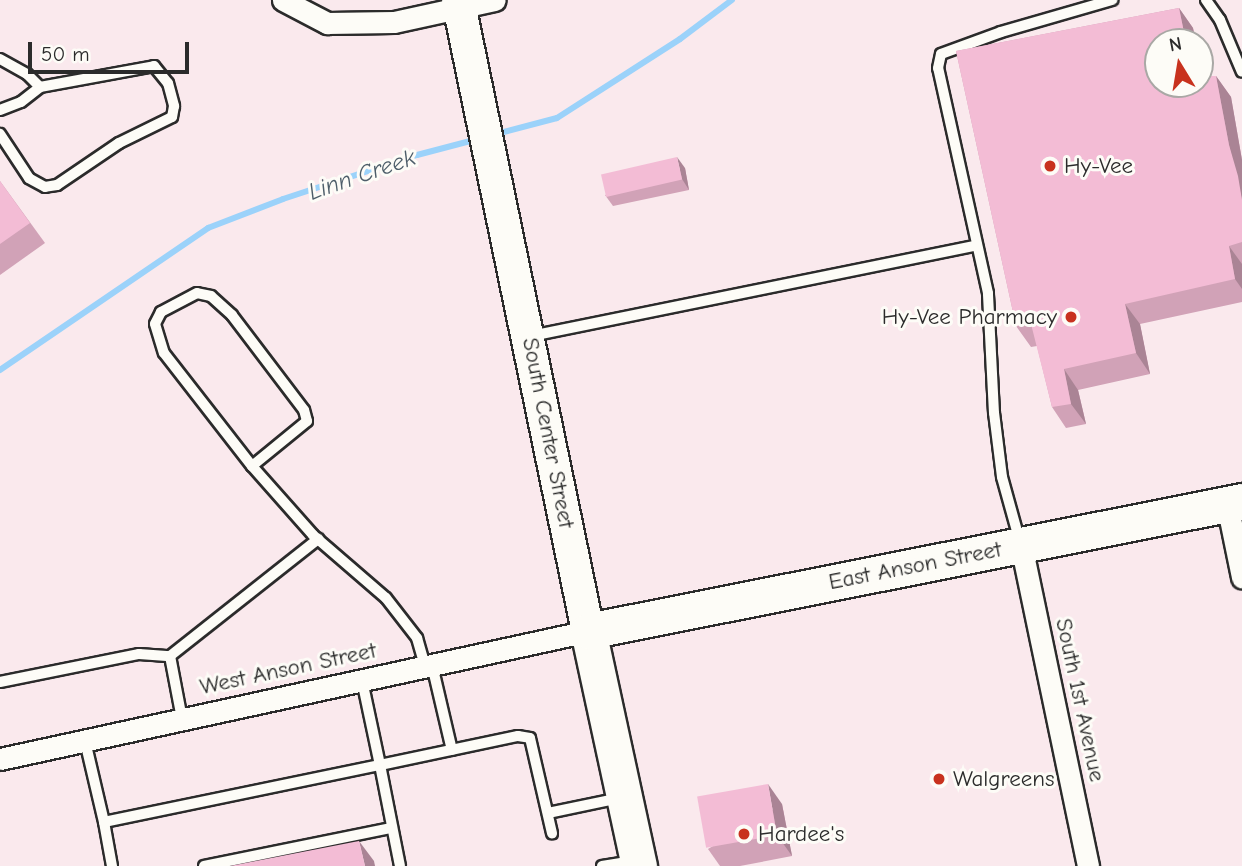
<!DOCTYPE html>
<style>
body{margin:0}
#map{position:relative;width:1242px;height:866px;overflow:hidden;background:#fae9ed;font-family:"Comic Neue",sans-serif}
div>[style]{position:absolute}
.stream>*{height:6px;margin:-3px;padding:0 3px;transform-origin:3px;border-radius:3px;background:#9bd2fa}
.roads{filter:drop-shadow(2px 0 #2b2b2b) drop-shadow(-2px 0 #2b2b2b) drop-shadow(0 2px #2b2b2b) drop-shadow(0 -2px #2b2b2b)}
.lane>*{height:10px;margin:-5px;padding:0 5px;transform-origin:5px;border-radius:5px;background:#fdfcf7}
.street>*{height:21px;margin:-10.5px;padding:0 10.5px;transform-origin:10.5px;border-radius:10.5px;background:#fdfcf7}
.secondary>*{height:32px;margin:-16px;padding:0 16px;transform-origin:16px;border-radius:16px;background:#fdfcf7}
.primary>*{height:35px;margin:-17.5px;padding:0 17.5px;transform-origin:17.5px;border-radius:17.5px;background:#fdfcf7}
.wall>*{inset:0;background:#d1a2b7}
.shaded-wall>*{inset:0;background:#aa8495}
.building>*{inset:0;background:#f3bcd5;transform-origin:0 0}
.dots>*{width:19px;height:19px;translate:-50% -50%;box-sizing:border-box;border:4px solid #fdfcf7;border-radius:50%}
span{translate:-50% -50%;white-space:nowrap;text-align:center;line-height:1.15;-webkit-text-stroke:6px #fdfcf7;paint-order:stroke}
.poi-label{font-size:23px;color:#2b2b2b}
.left{translate:0 -50%;text-align:left}
.right{translate:-100% -50%;text-align:right}
.street-label{font-size:23px;color:#2b2b2b}
.water-label{font-size:24px;color:#4d5d69;font-style:italic}
.north{position:absolute;left:1144px;top:28px;width:70px;height:70px;box-sizing:border-box;background:#fdfcf7;border:2px solid #a9a8a5;border-radius:50%;rotate:349deg;font-size:19px;font-weight:700;line-height:28px;text-align:center;color:#2b2b2b}
.north::after{content:'';display:block;margin:auto;width:24px;height:32px;background:#c8321e;clip-path:polygon(50% 0,100% 100%,50% 72%,0 100%)}
.scale{position:absolute;left:28px;top:42px;width:161px;height:32px;box-sizing:border-box;border:4px solid #2b2b2b;border-top:0;padding-left:9px;font-size:21px;line-height:24px;white-space:nowrap;color:#2b2b2b;-webkit-text-stroke:5px #fdfcf7;paint-order:stroke}
</style>
<div id="map">
<div class="stream">
<i style="left:496px;top:134px;width:63px;rotate:-14.7deg"></i>
<i style="left:557px;top:118px;width:146px;rotate:-32.7deg"></i>
<i style="left:680px;top:39px;width:65px;rotate:-36.9deg"></i>
<i style="left:0;top:370px;width:252px;rotate:-34.3deg"></i>
<i style="left:208px;top:228px;width:80px;rotate:-21.1deg"></i>
<i style="left:283px;top:199px;width:141px;rotate:-18.2deg"></i>
<i style="left:417px;top:155px;width:63px;rotate:-14.7deg"></i>
</div>
<div class="roads">
<div class="lane">
<i style="left:1206px;top:0;width:24px;rotate:55deg"></i>
<i style="left:1220px;top:20px;width:56px;rotate:67.1deg"></i>
<i style="left:0;top:59px;width:31px;rotate:29deg"></i>
<i style="left:27px;top:74px;width:18px;rotate:45deg"></i>
<i style="left:0;top:110px;width:22px;rotate:-21deg"></i>
<i style="left:21px;top:102px;width:24px;rotate:-38deg"></i>
<i style="left:40px;top:87px;width:116px;rotate:-10.4deg"></i>
<i style="left:154px;top:66px;width:22px;rotate:51deg"></i>
<i style="left:168px;top:83px;width:24px;rotate:75deg"></i>
<i style="left:174px;top:106px;width:11px;rotate:100deg"></i>
<i style="left:172px;top:117px;width:59px;rotate:153.9deg"></i>
<i style="left:119px;top:143px;width:75px;rotate:145.9deg"></i>
<i style="left:57px;top:185px;width:12px;rotate:171deg"></i>
<i style="left:45px;top:187px;width:18px;rotate:-151deg"></i>
<i style="left:29px;top:178px;width:53px;rotate:-123.4deg"></i>
<i style="left:531px;top:336px;width:455px;rotate:-11.5deg"></i>
<i style="left:252px;top:466px;width:71px;rotate:-39.3deg"></i>
<i style="left:307px;top:421px;width:11px;rotate:-105deg"></i>
<i style="left:304px;top:410px;width:119px;rotate:-127.2deg"></i>
<i style="left:232px;top:315px;width:28px;rotate:-138deg"></i>
<i style="left:211px;top:296px;width:14px;rotate:-168deg"></i>
<i style="left:197px;top:293px;width:41px;rotate:152.2deg"></i>
<i style="left:161px;top:312px;width:13px;rotate:117deg"></i>
<i style="left:155px;top:324px;width:30px;rotate:73deg"></i>
<i style="left:164px;top:353px;width:143px;rotate:52.1deg"></i>
<i style="left:252px;top:466px;width:92px;rotate:48.5deg"></i>
<i style="left:313px;top:535px;width:96px;rotate:40.8deg"></i>
<i style="left:386px;top:598px;width:51px;rotate:52.2deg"></i>
<i style="left:417px;top:638px;width:29px;rotate:74deg"></i>
<i style="left:1020px;top:542px;width:67px;rotate:-105.5deg"></i>
<i style="left:1002px;top:477px;width:64px;rotate:-97.1deg"></i>
<i style="left:994px;top:413px;width:120px;rotate:-92.9deg"></i>
<i style="left:988px;top:293px;width:230px;rotate:-102.5deg"></i>
<i style="left:938px;top:68px;width:14px;rotate:-78deg"></i>
<i style="left:941px;top:54px;width:64px;rotate:-20.1deg"></i>
<i style="left:1001px;top:32px;width:116px;rotate:-16.1deg"></i>
<i style="left:170px;top:656px;width:64px;rotate:79.2deg"></i>
<i style="left:432px;top:665px;width:87px;rotate:76.8deg"></i>
<i style="left:0;top:682px;width:142px;rotate:-11.4deg"></i>
<i style="left:139px;top:654px;width:31px;rotate:4deg"></i>
<i style="left:170px;top:656px;width:189px;rotate:-38.3deg"></i>
<i style="left:85px;top:741px;width:83px;rotate:76.8deg"></i>
<i style="left:104px;top:822px;width:282px;rotate:-11.7deg"></i>
<i style="left:380px;top:765px;width:87px;rotate:-102deg"></i>
<i style="left:548px;top:813px;width:74px;rotate:-11.8deg"></i>
<i style="left:104px;top:822px;width:45px;rotate:79.7deg"></i>
<i style="left:204px;top:866px;width:190px;rotate:-11.5deg"></i>
<i style="left:400px;top:866px;width:103px;rotate:-101.2deg"></i>
<i style="left:380px;top:765px;width:141px;rotate:-11.9deg"></i>
<i style="left:518px;top:736px;width:12px;rotate:9deg"></i>
<i style="left:530px;top:738px;width:98px;rotate:77deg"></i>
<i style="left:602px;top:866px;width:30px;rotate:-9deg"></i>
</div>
<div class="street">
<i style="left:283px;top:0;width:50px;rotate:27.6deg"></i>
<i style="left:327px;top:23px;width:67px;rotate:-0.9deg"></i>
<i style="left:394px;top:22px;width:103px;rotate:-12.3deg"></i>
<i style="left:1227px;top:504px;width:75px;rotate:78.4deg"></i>
<i style="left:1021px;top:545px;width:328px;rotate:78.2deg"></i>
<i style="left:0;top:759px;width:602px;rotate:-12.28deg"></i>
</div>
<div class="secondary">
<i style="left:458px;top:0;width:644px;rotate:78.36deg"></i>
</div>
<div class="primary">
<i style="left:639px;top:866px;width:240px;rotate:-102.2deg"></i>
<i style="left:588px;top:631px;width:667px;rotate:-11.24deg"></i>
</div>
</div>
<div class="wall">
<i style="clip-path:polygon(1179px 8px,1193px 28px,1196px 42px,1158px 42px,1158px 84px,1200px 84px,1200px 60px,1204px 76px,1216px 76px,1231px 97px,1242px 160px,1242px 302px,1140px 324px,1150px 374px,1078px 390px,1086px 424px,1066px 428px,1052px 407px,1037px 346px,1031px 347px,1016px 326px,956px 51px)"></i>
<i style="clip-path:polygon(685px 168px,689px 190px,613px 206px,605px 195px)"></i>
<i style="clip-path:polygon(0 181px,45px 243px,0 275px)"></i>
<i style="clip-path:polygon(782px 804px,792px 856px,740px 866px,720px 866px,708px 849px)"></i>
</div>
<div class="shaded-wall">
<i style="clip-path:polygon(1179px 8px,1193px 28px,1196px 42px,1186px 42px)"></i>
<i style="clip-path:polygon(1200px 60px,1208px 96px,1200px 84px)"></i>
<i style="clip-path:polygon(1216px 76px,1231px 97px,1242px 160px,1242px 200px,1229px 145px)"></i>
<i style="clip-path:polygon(677px 157px,685px 168px,689px 190px,682px 179px)"></i>
<i style="clip-path:polygon(1229px 246px,1242px 264px,1242px 289px,1235px 279px)"></i>
<i style="clip-path:polygon(1125px 304px,1140px 324px,1150px 374px,1136px 353px)"></i>
<i style="clip-path:polygon(1064px 369px,1078px 390px,1086px 424px,1071px 404px)"></i>
<i style="clip-path:polygon(768px 784px,782px 804px,792px 856px,777px 835px)"></i>
<i style="clip-path:polygon(359px 841px,374px 861px,375px 866px,365px 866px)"></i>
</div>
<div class="building">
<i style="clip-path:polygon(1179px 8px,1186px 42px,1158px 42px,1158px 84px,1200px 84px,1200px 76px,1216px 76px,1229px 145px,1238px 176px,1242px 200px,1242px 242px,1229px 246px,1235px 279px,1125px 304px,1136px 353px,1064px 369px,1071px 404px,1052px 407px,1031px 324px,1016px 326px,956px 51px)"></i>
<i style="left:677px;top:157px;width:23px;height:78px;rotate:77deg"></i>
<i style="clip-path:polygon(0 181px,30px 223px,0 244px)"></i>
<i style="left:768px;top:784px;width:52px;height:72px;rotate:80deg"></i>
<i style="clip-path:polygon(359px 841px,365px 866px,230px 866px)"></i>
</div>
<div class="dots">
<i style="left:1050px;top:166px;background:#c8321e"></i>
<i style="left:1071px;top:317px;background:#c8321e"></i>
<i style="left:939px;top:779px;background:#c8321e"></i>
<i style="left:744px;top:834px;background:#c8321e"></i>
</div>
<div class="poi-label">
<span class="left" style="left:1064px;top:166px">Hy-Vee</span>
<span class="right" style="left:1057px;top:317px">Hy-Vee Pharmacy</span>
<span class="left" style="left:953px;top:779px">Walgreens</span>
<span class="left" style="left:758px;top:834px">Hardee's</span>
</div>
<div class="street-label">
<span style="left:548px;top:433px;rotate:79deg">South Center Street</span>
<span style="left:915px;top:566px;rotate:-11deg">East Anson Street</span>
<span style="left:288px;top:669px;rotate:-12deg">West Anson Street</span>
<span style="left:1080px;top:700px;rotate:78deg">South 1st Avenue</span>
</div>
<div class="water-label">
<span style="left:362px;top:175px;rotate:-19deg">Linn Creek</span>
</div>
<div class="north">N</div>
<div class="scale">50 m</div>
</div>
